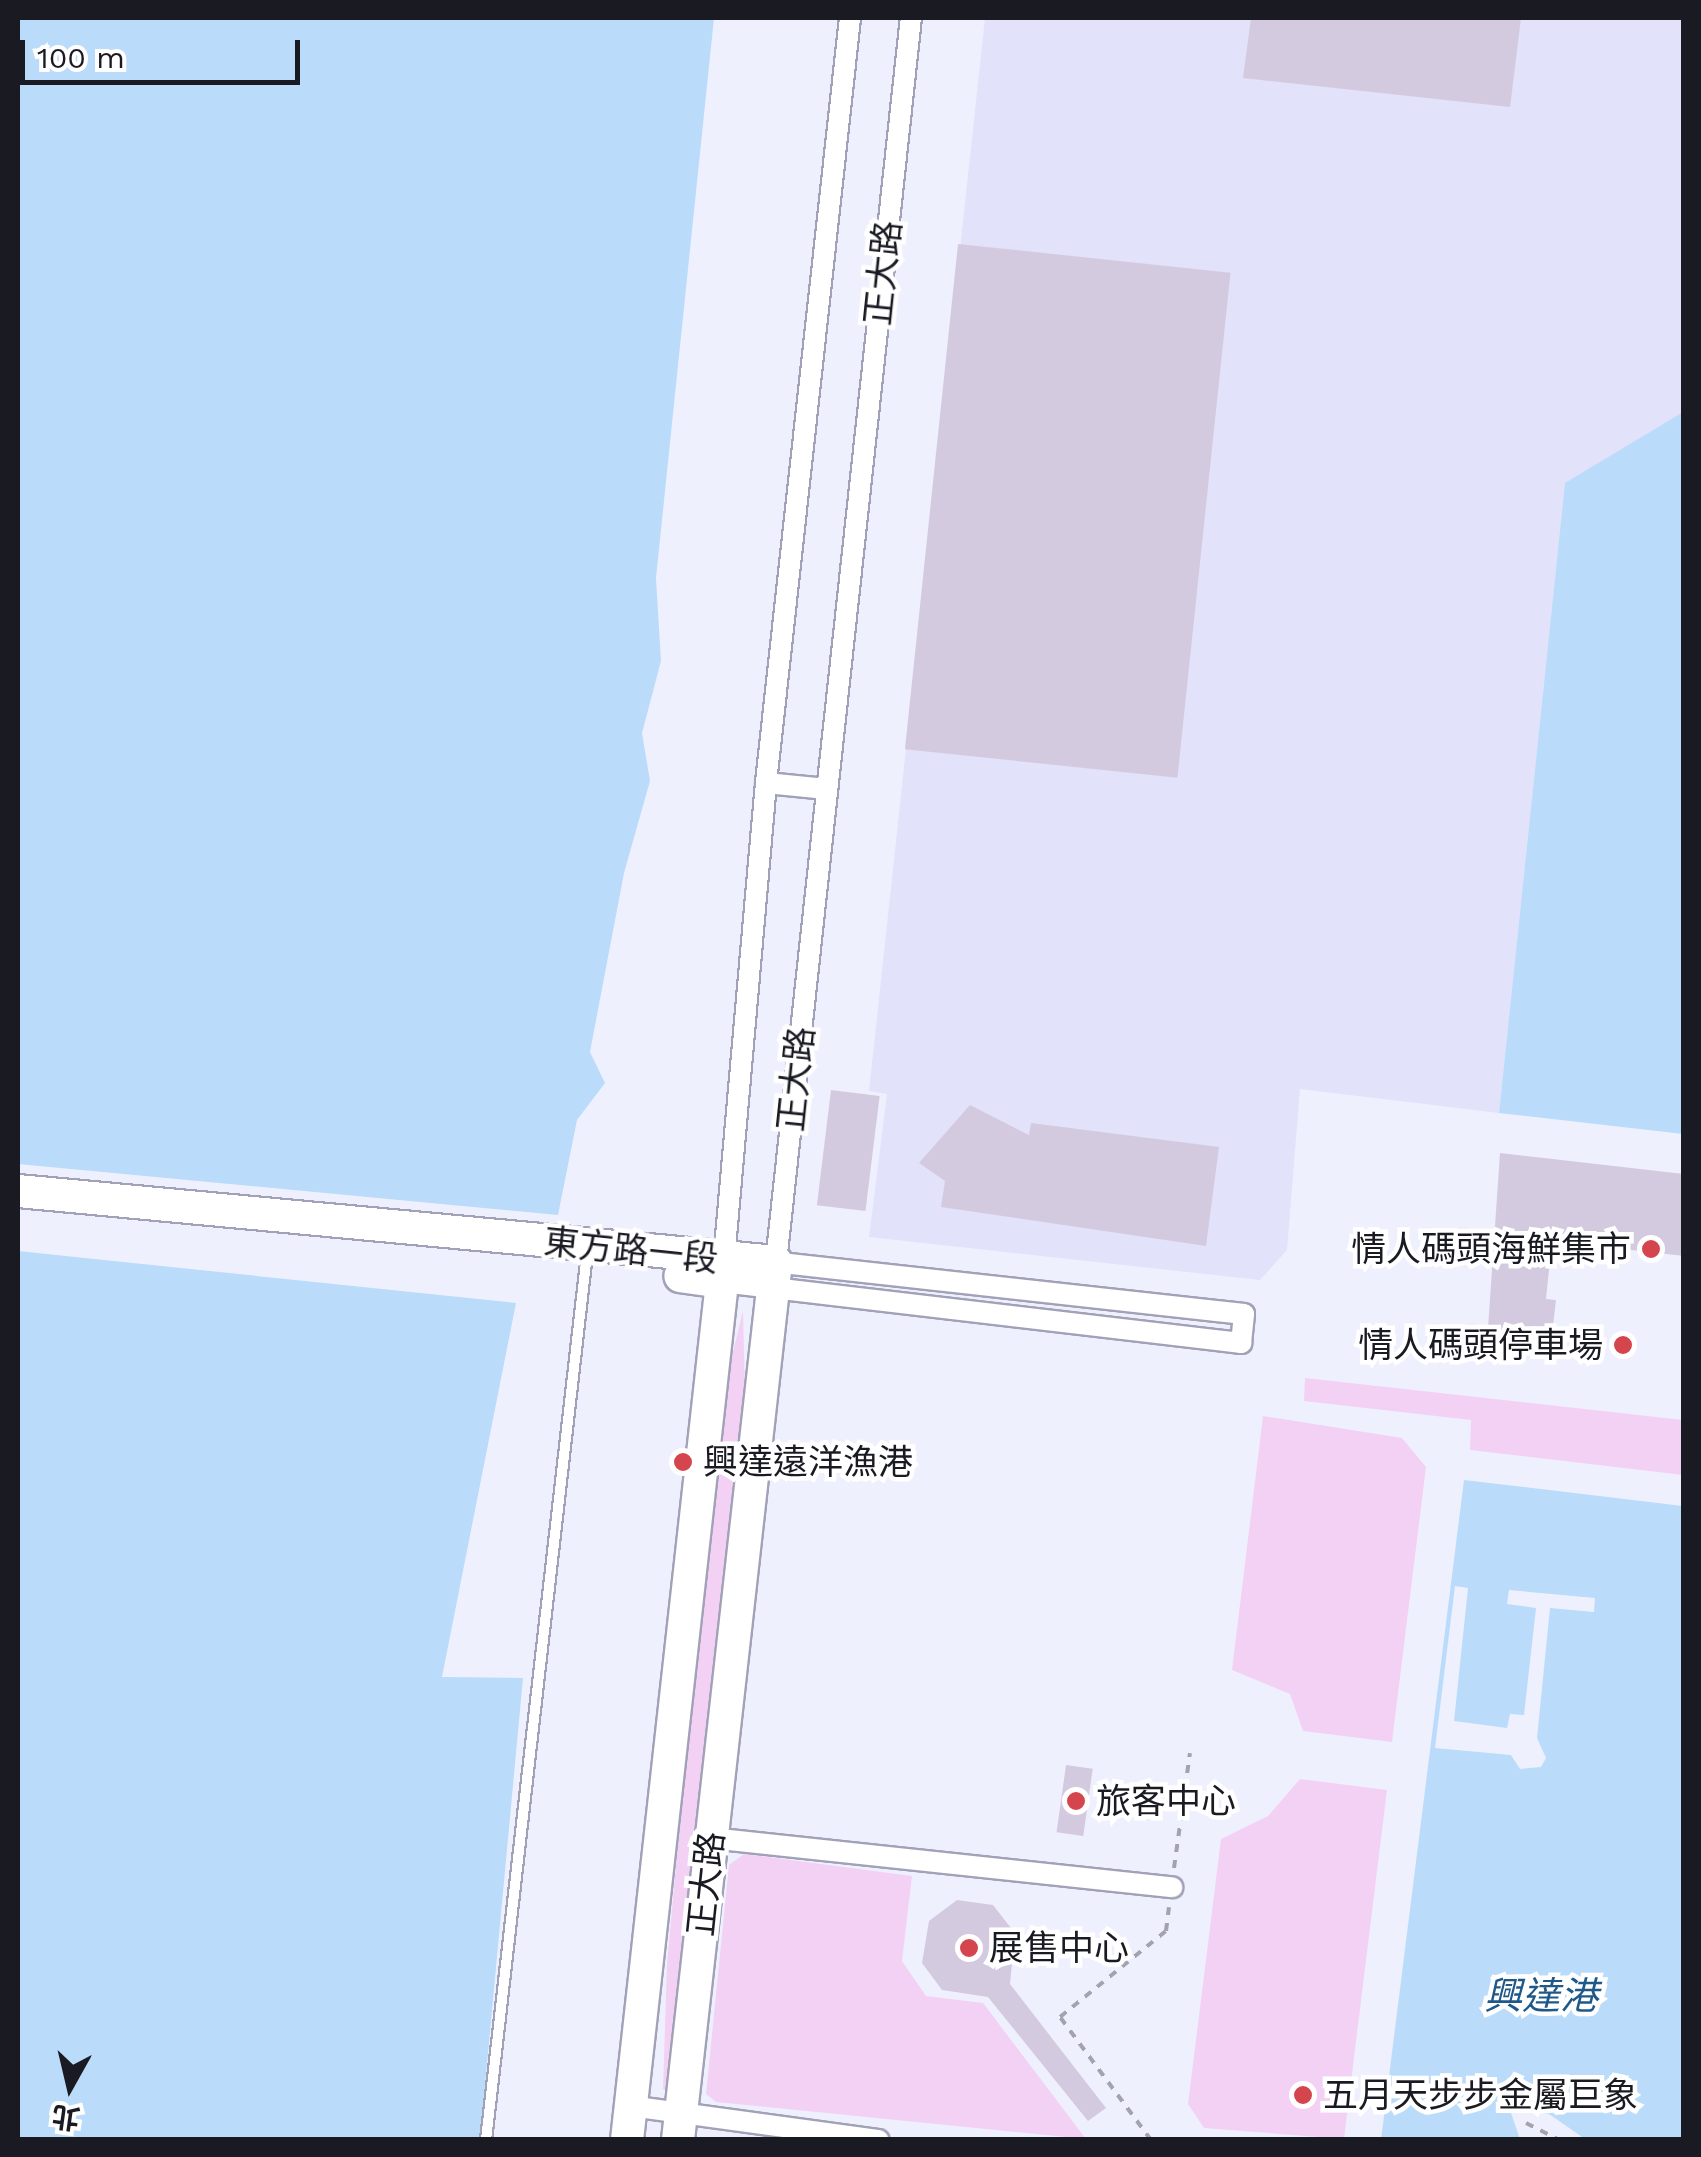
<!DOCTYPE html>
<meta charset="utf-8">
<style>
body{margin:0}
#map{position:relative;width:1701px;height:2157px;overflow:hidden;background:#eff0fe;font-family:"Work Sans","Noto Sans TC",sans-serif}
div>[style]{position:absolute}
.built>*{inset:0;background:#e2e2fb}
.green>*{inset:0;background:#f3d1f5}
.water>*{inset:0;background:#bbdbfa}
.pier>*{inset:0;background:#eff0fe}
.building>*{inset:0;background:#d4cae0;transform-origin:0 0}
.path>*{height:4px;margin-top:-2px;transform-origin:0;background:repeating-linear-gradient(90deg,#a2a3af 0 8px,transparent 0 16px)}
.roads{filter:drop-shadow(2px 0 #a1a1b7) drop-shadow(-2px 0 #a1a1b7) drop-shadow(0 2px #a1a1b7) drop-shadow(0 -2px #a1a1b7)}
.lane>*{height:10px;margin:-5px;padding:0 5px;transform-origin:5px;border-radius:5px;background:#fff}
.street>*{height:20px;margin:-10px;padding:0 10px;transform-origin:10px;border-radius:10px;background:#fff}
.primary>*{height:32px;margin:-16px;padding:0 16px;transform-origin:16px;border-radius:16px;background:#fff}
.dots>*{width:28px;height:28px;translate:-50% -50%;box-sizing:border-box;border:5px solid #fff;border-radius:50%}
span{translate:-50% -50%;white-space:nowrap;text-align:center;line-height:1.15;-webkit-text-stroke:9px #fff;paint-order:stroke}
.street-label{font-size:35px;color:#1a1a23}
.poi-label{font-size:35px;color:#1a1a23}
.right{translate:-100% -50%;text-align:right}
.left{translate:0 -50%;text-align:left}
.water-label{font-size:38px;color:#1f5989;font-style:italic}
.frame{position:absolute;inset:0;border:20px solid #1a1a23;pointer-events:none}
.north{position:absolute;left:20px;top:2037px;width:100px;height:100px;-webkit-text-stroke:8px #fff;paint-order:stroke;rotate:188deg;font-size:28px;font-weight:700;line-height:40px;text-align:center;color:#1a1a23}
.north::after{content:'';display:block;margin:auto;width:35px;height:45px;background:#1a1a23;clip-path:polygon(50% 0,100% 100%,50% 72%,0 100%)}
.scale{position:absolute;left:20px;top:40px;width:280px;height:45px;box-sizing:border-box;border:5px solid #1a1a23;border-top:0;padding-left:12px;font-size:30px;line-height:35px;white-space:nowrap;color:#1a1a23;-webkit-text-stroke:8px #fff;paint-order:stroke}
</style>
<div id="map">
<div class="built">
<i style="clip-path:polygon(985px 18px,1683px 18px,1683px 412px,1565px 484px,1499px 1113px,1300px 1089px,1287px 1250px,1260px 1280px,869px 1237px,887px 1094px,869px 1091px)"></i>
</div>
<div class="green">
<i style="clip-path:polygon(743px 1311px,746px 1434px,671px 2090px,663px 2089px,667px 1964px,717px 1417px)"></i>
<i style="clip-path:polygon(1305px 1378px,1683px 1420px,1683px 1475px,1470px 1450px,1471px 1420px,1304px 1401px)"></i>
<i style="clip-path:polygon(1263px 1416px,1402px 1438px,1426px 1467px,1392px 1742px,1303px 1731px,1290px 1694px,1232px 1670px)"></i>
<i style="clip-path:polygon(1300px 1779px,1387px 1790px,1344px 2139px,1204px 2128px,1188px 2104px,1221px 1839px,1268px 1816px)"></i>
<i style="clip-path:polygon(744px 1854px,912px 1876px,902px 1961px,926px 1996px,983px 2003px,1086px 2139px,716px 2102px,706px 2094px,729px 1865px)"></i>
</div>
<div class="water">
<i style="clip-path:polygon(18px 18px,714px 18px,656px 578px,661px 661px,642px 733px,650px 781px,624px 873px,590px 1052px,605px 1083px,577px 1120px,558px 1215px,18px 1164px)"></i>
<i style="clip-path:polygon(1683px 412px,1683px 1134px,1499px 1113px,1565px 483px)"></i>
<i style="clip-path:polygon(18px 1251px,516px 1303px,442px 1677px,523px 1678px,480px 2139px,18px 2139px)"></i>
<i style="clip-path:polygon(1464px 1480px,1683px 1506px,1683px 2139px,1381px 2140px)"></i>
</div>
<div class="pier">
<i style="clip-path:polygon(1455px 1586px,1468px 1588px,1454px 1721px,1507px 1728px,1510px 1714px,1524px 1715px,1536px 1608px,1507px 1604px,1509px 1590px,1595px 1598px,1594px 1612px,1550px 1608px,1537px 1738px,1546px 1758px,1541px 1767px,1520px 1769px,1511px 1755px,1435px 1748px)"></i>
<i style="clip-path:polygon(1510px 2110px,1549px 2114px,1585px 2139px,1520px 2139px)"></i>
</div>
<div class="building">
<i style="clip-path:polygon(1251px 18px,1521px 18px,1510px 107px,1243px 78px)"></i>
<i style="left:958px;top:244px;width:274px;height:508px;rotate:6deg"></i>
<i style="left:831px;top:1090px;width:49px;height:116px;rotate:7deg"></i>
<i style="clip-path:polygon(970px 1105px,1029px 1135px,1031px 1123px,1219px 1147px,1206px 1246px,941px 1207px,945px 1181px,919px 1163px)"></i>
<i style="clip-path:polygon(1500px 1153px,1684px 1174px,1684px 1256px,1552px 1241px,1546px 1299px,1556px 1300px,1552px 1335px,1488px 1328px)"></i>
<i style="left:1066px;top:1765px;width:27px;height:68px;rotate:8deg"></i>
<i style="clip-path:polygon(957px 1900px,993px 1905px,1015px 1933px,1010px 1984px,1106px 2108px,1088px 2121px,988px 1997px,942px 1990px,922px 1963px,929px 1921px)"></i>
</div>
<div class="path">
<i style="left:1174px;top:1868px;width:116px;rotate:-82.1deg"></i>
<i style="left:1526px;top:2123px;width:38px;rotate:27deg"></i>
<i style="left:1151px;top:2140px;width:153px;rotate:-126.5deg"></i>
<i style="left:1060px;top:2017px;width:136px;rotate:-39.1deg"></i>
<i style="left:1166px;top:1931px;width:24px;rotate:-83deg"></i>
</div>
<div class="roads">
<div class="lane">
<i style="left:486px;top:2140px;width:884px;rotate:-83.5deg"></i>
</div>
<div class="street">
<i style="left:850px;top:18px;width:770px;rotate:96.27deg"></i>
<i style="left:766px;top:783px;width:501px;rotate:95.04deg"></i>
<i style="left:722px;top:1282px;width:523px;rotate:6.7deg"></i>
<i style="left:1241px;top:1343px;width:29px;rotate:-84deg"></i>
<i style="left:1244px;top:1314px;width:471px;rotate:-173.7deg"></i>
<i style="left:776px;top:1262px;width:1251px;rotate:-83.81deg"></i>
<i style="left:766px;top:783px;width:61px;rotate:5.6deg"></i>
<i style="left:711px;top:1838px;width:464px;rotate:6.1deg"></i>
<i style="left:630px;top:2106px;width:251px;rotate:7.8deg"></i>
</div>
<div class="primary">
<i style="left:18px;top:1191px;width:761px;rotate:5.35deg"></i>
<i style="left:776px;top:1262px;width:883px;rotate:96.37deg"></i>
<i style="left:627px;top:2140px;width:863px;rotate:-83.68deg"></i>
<i style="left:722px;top:1282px;width:42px;rotate:-171.9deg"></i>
</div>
</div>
<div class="dots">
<i style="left:1651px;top:1249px;background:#d5454e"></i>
<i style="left:1623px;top:1345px;background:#d5454e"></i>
<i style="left:683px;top:1462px;background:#d5454e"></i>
<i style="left:1076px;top:1801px;background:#d5454e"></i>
<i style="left:969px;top:1948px;background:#d5454e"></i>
<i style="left:1303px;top:2095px;background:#d5454e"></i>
</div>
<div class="street-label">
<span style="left:883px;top:273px;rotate:-84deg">正大路</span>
<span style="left:796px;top:1079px;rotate:-84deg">正大路</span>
<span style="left:631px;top:1250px;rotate:6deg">東方路一段</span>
<span style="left:706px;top:1884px;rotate:-84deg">正大路</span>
</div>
<div class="poi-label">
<span class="right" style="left:1631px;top:1249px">情人碼頭海鮮集市</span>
<span class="right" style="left:1603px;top:1345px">情人碼頭停車場</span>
<span class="left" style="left:703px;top:1462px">興達遠洋漁港</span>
<span class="left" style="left:1096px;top:1801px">旅客中心</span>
<span class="left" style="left:989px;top:1948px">展售中心</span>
<span class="left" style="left:1323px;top:2095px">五月天步步金屬巨象</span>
</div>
<div class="water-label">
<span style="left:1541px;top:1997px">興達港</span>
</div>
<div class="frame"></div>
<div class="north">北</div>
<div class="scale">100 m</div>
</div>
